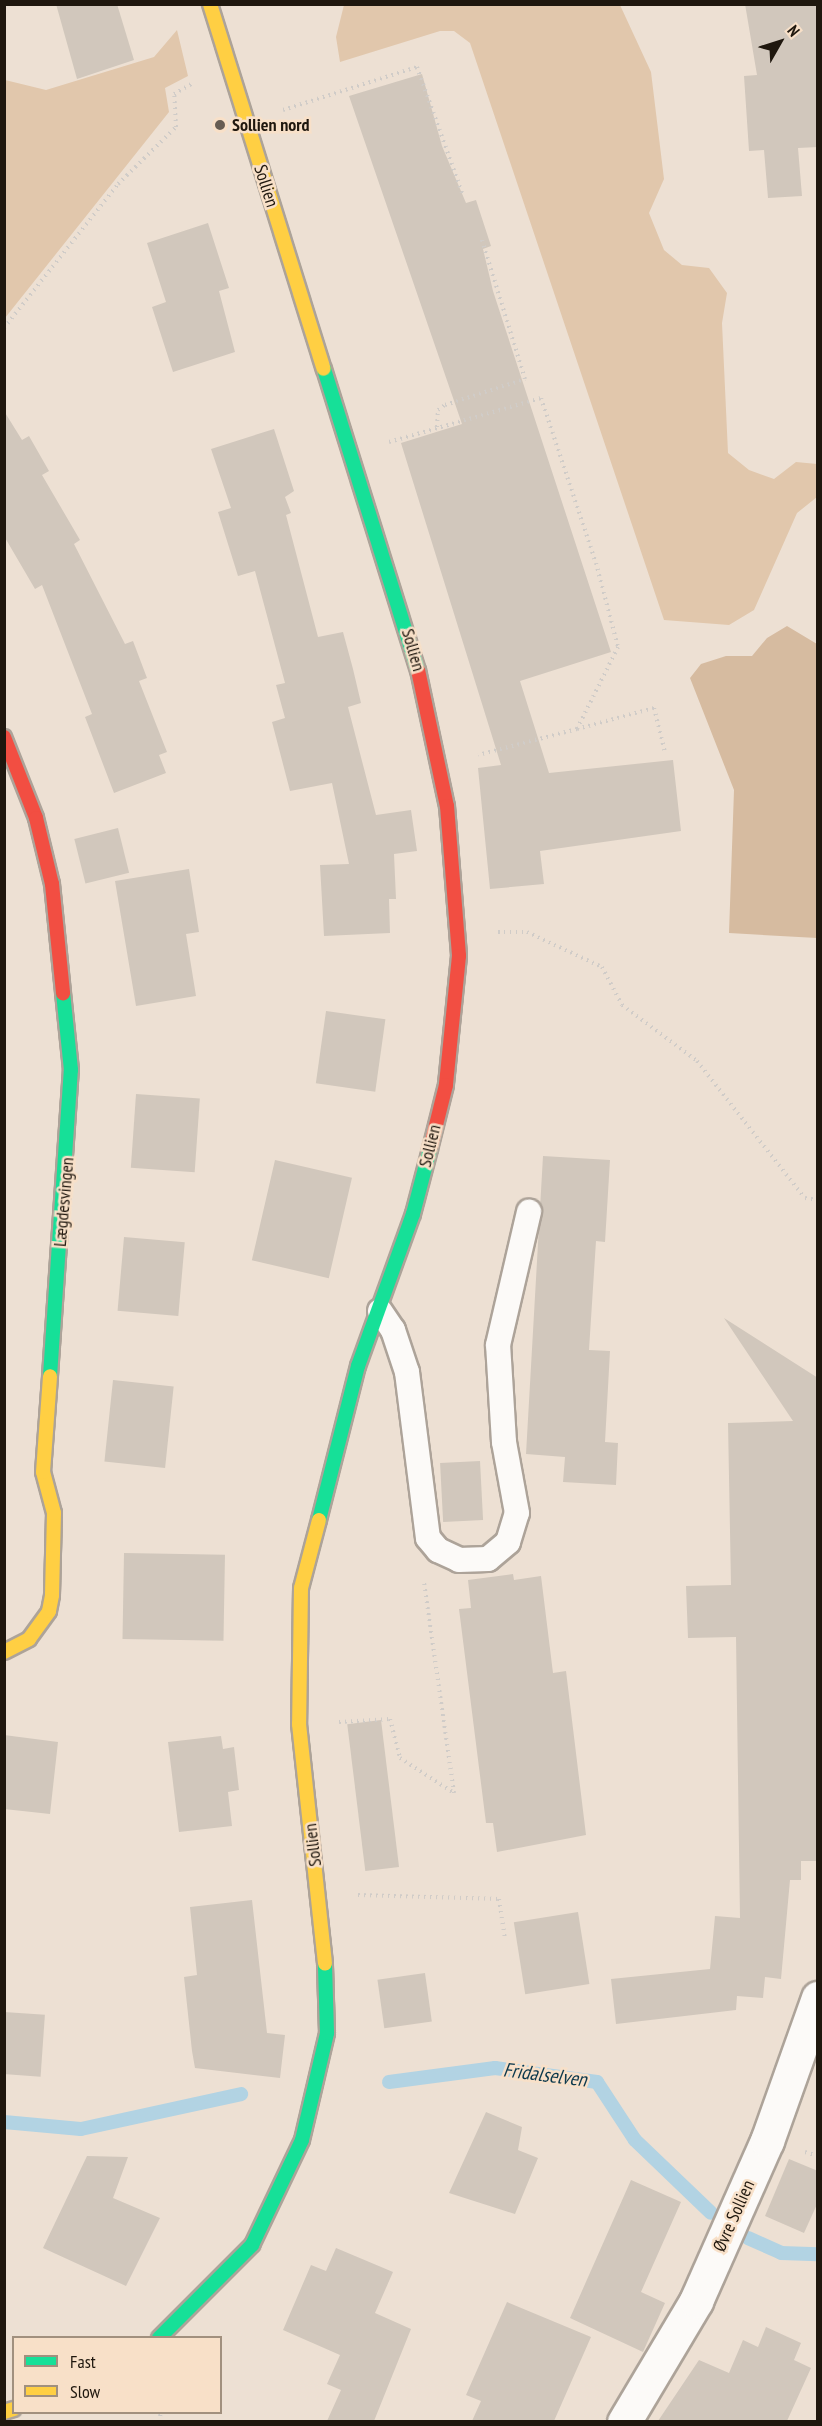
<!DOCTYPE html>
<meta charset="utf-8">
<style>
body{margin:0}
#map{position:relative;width:822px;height:2426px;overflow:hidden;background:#ede0d3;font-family:"PT Sans Narrow",sans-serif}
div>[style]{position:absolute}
.green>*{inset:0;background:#e1c7ac}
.forest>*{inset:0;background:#d6bba0}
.stream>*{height:14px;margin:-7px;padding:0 7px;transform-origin:7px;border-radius:7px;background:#b2d3e3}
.building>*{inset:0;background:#d1c7bc;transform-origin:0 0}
.path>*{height:4px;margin-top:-2px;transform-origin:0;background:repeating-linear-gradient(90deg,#d0ccc8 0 1.5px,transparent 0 6px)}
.roads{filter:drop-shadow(2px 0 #ada399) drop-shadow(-2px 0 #ada399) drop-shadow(0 2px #ada399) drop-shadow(0 -2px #ada399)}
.lane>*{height:24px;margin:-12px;padding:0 12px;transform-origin:12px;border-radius:12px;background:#fcfaf8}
.street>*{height:33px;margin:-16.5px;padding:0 16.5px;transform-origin:16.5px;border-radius:16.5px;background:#fcfaf8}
.fast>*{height:14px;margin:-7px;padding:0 7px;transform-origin:7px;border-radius:7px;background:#16e098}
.slow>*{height:14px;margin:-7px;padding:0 7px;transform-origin:7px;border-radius:7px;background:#ffcf43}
.jam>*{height:14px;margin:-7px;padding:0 7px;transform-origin:7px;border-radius:7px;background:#f24e42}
.dots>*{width:16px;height:16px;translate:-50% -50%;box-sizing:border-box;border:3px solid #f8e0c8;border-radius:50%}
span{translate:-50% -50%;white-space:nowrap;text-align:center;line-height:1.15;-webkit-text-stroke:5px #f8e0c8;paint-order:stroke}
.poi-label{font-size:18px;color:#1f170e;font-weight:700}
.left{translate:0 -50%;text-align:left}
.street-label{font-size:18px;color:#1f170e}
.water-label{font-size:20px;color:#0c394d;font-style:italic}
.frame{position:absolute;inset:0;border:6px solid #1f170e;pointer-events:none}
.legend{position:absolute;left:12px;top:2336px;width:210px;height:78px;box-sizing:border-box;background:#f8e0c8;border:2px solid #a1907e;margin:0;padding:8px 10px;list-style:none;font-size:18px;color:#1f170e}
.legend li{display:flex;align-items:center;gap:12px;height:30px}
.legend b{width:30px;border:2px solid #a1907e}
.north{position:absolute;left:750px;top:12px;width:60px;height:60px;-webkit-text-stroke:4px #f8e0c8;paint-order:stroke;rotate:51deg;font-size:16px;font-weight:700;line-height:24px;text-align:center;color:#1f170e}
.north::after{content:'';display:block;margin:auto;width:21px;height:27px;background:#1f170e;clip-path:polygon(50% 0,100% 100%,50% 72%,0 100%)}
</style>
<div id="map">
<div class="green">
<i style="clip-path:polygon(344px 5px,620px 5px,651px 72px,664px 179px,649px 213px,664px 250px,682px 265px,709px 268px,727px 293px,722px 323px,728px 453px,749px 470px,774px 479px,796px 462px,817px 464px,817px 497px,797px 513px,754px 610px,729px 625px,664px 620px,470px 43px,454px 31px,440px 31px,340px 62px,336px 37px)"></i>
<i style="clip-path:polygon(177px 30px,188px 76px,165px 88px,169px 112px,5px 318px,5px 80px,46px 90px,154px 57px)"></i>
</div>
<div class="forest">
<i style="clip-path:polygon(787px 626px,817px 644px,817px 938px,729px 933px,734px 790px,690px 678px,701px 664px,726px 656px,752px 656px,767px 638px)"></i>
</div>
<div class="stream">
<i style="left:389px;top:2082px;width:107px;rotate:-7.5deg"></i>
<i style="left:495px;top:2068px;width:103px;rotate:7.8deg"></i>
<i style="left:597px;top:2082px;width:69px;rotate:56.8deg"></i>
<i style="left:635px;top:2140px;width:105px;rotate:43.8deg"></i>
<i style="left:4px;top:2122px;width:77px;rotate:5.2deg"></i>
<i style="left:81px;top:2129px;width:164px;rotate:-12.3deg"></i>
<i style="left:748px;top:2238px;width:36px;rotate:24deg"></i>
<i style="left:781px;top:2253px;width:37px;rotate:2deg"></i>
</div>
<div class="building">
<i style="clip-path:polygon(56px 4px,117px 4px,134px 60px,77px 79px)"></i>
<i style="clip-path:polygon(745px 4px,818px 4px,818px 147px,798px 148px,802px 196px,768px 198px,764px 150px,749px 151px,744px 76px,757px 75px)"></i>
<i style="clip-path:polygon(422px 74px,442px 146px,466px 203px,476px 200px,491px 246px,483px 249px,493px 291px,611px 652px,520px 681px,549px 773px,673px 760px,681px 831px,540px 851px,544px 884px,490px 889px,478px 768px,501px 765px,401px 443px,462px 424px,349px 96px)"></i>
<i style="clip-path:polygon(208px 223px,229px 288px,219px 291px,235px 352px,173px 372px,152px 307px,166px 302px,147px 243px)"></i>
<i style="clip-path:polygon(4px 411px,22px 440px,29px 436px,49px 471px,42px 475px,80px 540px,74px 544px,125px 644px,133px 641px,147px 678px,139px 681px,167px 752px,159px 755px,166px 773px,114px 793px,85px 717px,92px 714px,42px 585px,35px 589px,4px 536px)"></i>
<i style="clip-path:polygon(274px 429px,294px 491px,285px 497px,291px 513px,286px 515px,318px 637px,343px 632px,353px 669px,361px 703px,348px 707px,376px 815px,411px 810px,417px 851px,394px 854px,396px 899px,389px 899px,390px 933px,324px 936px,320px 865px,349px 864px,332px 783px,290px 791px,272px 722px,285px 718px,276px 685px,285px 683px,255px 571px,238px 576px,218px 512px,231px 508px,211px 449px)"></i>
<i style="left:118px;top:828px;width:46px;height:45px;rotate:76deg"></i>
<i style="clip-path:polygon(189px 869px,199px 932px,186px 934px,196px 996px,136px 1006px,115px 881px)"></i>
<i style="left:326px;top:1011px;width:60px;height:73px;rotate:8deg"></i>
<i style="left:136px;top:1094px;width:64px;height:74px;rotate:4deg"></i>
<i style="clip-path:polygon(543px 1156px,610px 1160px,605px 1242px,596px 1241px,589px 1350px,610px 1351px,605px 1442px,618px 1443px,616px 1485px,563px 1482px,565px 1457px,526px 1454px)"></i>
<i style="left:275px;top:1160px;width:79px;height:103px;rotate:13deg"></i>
<i style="left:124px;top:1237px;width:61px;height:74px;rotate:5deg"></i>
<i style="clip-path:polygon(724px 1318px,818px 1378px,818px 1861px,801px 1861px,801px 1880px,790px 1880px,781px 1979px,765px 1977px,763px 1998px,737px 1996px,736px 2010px,616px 2024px,611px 1979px,710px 1969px,715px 1916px,740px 1918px,736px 1637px,688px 1638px,686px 1586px,731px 1585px,728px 1423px,793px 1421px)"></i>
<i style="left:113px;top:1380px;width:61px;height:82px;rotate:6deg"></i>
<i style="left:480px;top:1461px;width:59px;height:40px;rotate:87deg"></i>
<i style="left:124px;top:1553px;width:101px;height:86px;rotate:1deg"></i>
<i style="clip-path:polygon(513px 1574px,514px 1580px,541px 1576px,553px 1673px,566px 1671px,586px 1835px,497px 1852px,493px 1823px,486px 1823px,459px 1609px,471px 1608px,468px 1580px)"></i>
<i style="left:381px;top:1720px;width:148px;height:34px;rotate:83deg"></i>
<i style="clip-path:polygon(4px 1735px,58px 1742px,50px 1814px,4px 1809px)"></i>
<i style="clip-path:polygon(221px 1736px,223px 1749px,234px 1747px,239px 1790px,228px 1792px,232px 1826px,179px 1832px,168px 1742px)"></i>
<i style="clip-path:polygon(252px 1900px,267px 2033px,285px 2035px,280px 2078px,195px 2068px,192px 2051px,184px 1977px,197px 1975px,190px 1907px)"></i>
<i style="left:578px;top:1912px;width:73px;height:65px;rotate:81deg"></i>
<i style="left:425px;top:1973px;width:49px;height:48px;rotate:82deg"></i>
<i style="left:4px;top:2012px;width:41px;height:62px;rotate:4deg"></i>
<i style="clip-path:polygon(486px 2112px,522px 2127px,518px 2150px,538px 2158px,515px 2214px,449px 2193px)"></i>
<i style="clip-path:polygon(87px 2156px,128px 2157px,113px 2198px,160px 2218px,126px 2286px,43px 2248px)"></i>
<i style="clip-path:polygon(789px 2159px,818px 2171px,818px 2202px,804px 2233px,765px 2216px)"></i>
<i style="clip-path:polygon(631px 2180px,681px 2202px,641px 2292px,665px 2303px,643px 2352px,570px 2318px)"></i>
<i style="clip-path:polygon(336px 2248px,393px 2272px,375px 2313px,411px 2329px,374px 2421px,327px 2421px,341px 2390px,327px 2384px,340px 2355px,283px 2330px,311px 2265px,326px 2271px)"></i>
<i style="clip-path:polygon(507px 2302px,591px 2337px,554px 2421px,472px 2421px,481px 2401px,466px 2395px)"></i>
<i style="clip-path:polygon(766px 2327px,801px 2343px,794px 2360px,811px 2368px,787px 2421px,658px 2421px,699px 2360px,729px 2373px,743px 2340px,758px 2347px)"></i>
</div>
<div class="path">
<i style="left:283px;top:110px;width:141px;rotate:-17.8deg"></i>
<i style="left:417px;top:67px;width:134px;rotate:70.3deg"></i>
<i style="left:4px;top:328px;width:184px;rotate:-51.6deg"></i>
<i style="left:118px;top:184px;width:81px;rotate:-44.5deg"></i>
<i style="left:176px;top:127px;width:33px;rotate:-93deg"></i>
<i style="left:174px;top:94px;width:22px;rotate:-30deg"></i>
<i style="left:437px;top:427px;width:17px;rotate:-87deg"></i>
<i style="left:438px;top:410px;width:9px;rotate:-36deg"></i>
<i style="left:445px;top:405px;width:84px;rotate:-18deg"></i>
<i style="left:525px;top:379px;width:149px;rotate:-107.2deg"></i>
<i style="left:389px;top:442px;width:158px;rotate:-16.1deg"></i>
<i style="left:541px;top:398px;width:174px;rotate:71.6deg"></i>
<i style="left:596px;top:563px;width:87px;rotate:75.3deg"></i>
<i style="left:618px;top:647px;width:92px;rotate:116.6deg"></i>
<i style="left:577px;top:729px;width:102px;rotate:165.3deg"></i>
<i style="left:577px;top:729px;width:80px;rotate:-15.3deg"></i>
<i style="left:654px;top:708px;width:45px;rotate:76deg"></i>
<i style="left:498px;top:932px;width:29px"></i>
<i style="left:527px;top:932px;width:83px;rotate:25deg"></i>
<i style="left:602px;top:967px;width:43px;rotate:62.2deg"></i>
<i style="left:622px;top:1005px;width:94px;rotate:36.7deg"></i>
<i style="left:697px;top:1061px;width:174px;rotate:51.8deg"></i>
<i style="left:805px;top:1198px;width:13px;rotate:9deg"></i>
<i style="left:339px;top:1722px;width:51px;rotate:-3.4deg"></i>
<i style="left:390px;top:1719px;width:40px;rotate:75.6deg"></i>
<i style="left:400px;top:1758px;width:64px;rotate:32.9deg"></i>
<i style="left:454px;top:1793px;width:213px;rotate:-98.1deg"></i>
<i style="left:358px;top:1895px;width:141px;rotate:1.6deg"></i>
<i style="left:499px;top:1899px;width:40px;rotate:81.5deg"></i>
<i style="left:805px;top:2152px;width:14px;rotate:17deg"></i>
<i style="left:159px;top:2422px;width:10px;rotate:-79deg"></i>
</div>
<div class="roads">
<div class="lane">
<i style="left:380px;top:1311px;width:23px;rotate:56deg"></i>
<i style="left:393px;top:1330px;width:44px;rotate:71.6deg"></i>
<i style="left:407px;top:1372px;width:167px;rotate:82.8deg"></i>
<i style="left:428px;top:1538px;width:16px;rotate:50deg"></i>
<i style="left:438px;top:1550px;width:23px;rotate:25deg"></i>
<i style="left:459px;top:1560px;width:29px;rotate:-2deg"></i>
<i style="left:488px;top:1559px;width:26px;rotate:-40deg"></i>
<i style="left:508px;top:1542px;width:30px;rotate:-73deg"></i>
<i style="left:517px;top:1513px;width:72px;rotate:-100.4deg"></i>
<i style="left:504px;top:1442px;width:97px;rotate:-93.5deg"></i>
<i style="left:498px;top:1345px;width:137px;rotate:-76.9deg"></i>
</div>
<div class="street">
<i style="left:624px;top:2422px;width:141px;rotate:-59.2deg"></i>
<i style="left:696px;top:2301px;width:175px;rotate:-66.1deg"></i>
<i style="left:767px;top:2141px;width:152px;rotate:-70.4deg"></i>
</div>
<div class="fast">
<i style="left:324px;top:369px;width:315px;rotate:72.7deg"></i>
<i style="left:50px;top:1376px;width:307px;rotate:-86.1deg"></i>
<i style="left:71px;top:1070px;width:77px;rotate:-95.9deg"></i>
<i style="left:319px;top:1520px;width:159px;rotate:-75.8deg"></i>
<i style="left:358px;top:1366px;width:162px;rotate:-70.1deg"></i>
<i style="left:413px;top:1214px;width:67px;rotate:-75.3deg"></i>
<i style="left:159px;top:2338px;width:132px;rotate:-45deg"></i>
<i style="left:252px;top:2245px;width:116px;rotate:-64.5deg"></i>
<i style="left:302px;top:2140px;width:110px;rotate:-76.8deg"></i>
<i style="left:327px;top:2033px;width:69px;rotate:-91.7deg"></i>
</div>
<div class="slow">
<i style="left:210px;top:4px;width:382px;rotate:72.7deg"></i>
<i style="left:319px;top:1520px;width:70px;rotate:104.8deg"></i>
<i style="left:301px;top:1588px;width:136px;rotate:90.8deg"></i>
<i style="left:299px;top:1724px;width:241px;rotate:83.8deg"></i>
<i style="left:4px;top:1652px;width:28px;rotate:-27deg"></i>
<i style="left:29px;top:1639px;width:34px;rotate:-54deg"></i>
<i style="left:49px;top:1611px;width:16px;rotate:-79deg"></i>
<i style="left:52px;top:1595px;width:82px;rotate:-88.6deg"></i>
<i style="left:54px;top:1513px;width:42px;rotate:-105deg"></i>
<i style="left:43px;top:1472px;width:96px;rotate:-85.8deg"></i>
<i style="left:4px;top:2412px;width:10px;rotate:-17deg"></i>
</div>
<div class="jam">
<i style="left:418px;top:670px;width:139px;rotate:78deg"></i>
<i style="left:447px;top:806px;width:150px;rotate:85.4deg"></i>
<i style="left:459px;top:956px;width:130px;rotate:95.8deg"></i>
<i style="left:446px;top:1085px;width:66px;rotate:104deg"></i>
<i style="left:4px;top:737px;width:87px;rotate:68.4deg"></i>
<i style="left:36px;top:818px;width:68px;rotate:76.4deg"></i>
<i style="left:52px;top:884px;width:110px;rotate:84.2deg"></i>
</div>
</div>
<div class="dots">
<i style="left:220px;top:125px;background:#675d53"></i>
</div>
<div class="poi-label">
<span class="left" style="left:232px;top:125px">Sollien nord</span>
</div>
<div class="street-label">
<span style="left:266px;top:186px;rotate:72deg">Sollien</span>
<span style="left:413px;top:650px;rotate:74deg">Sollien</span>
<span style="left:430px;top:1146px;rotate:-76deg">Sollien</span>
<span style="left:64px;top:1202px;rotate:-85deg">Lægdesvingen</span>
<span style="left:313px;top:1845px;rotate:-97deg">Sollien</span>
<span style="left:734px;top:2216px;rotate:-66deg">Øvre Sollien</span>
</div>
<div class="water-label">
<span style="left:545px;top:2075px;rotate:7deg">Fridalselven</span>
</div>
<div class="frame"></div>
<ul class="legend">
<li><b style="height:8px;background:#16e098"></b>Fast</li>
<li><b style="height:8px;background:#ffcf43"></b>Slow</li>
</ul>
<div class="north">N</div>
</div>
